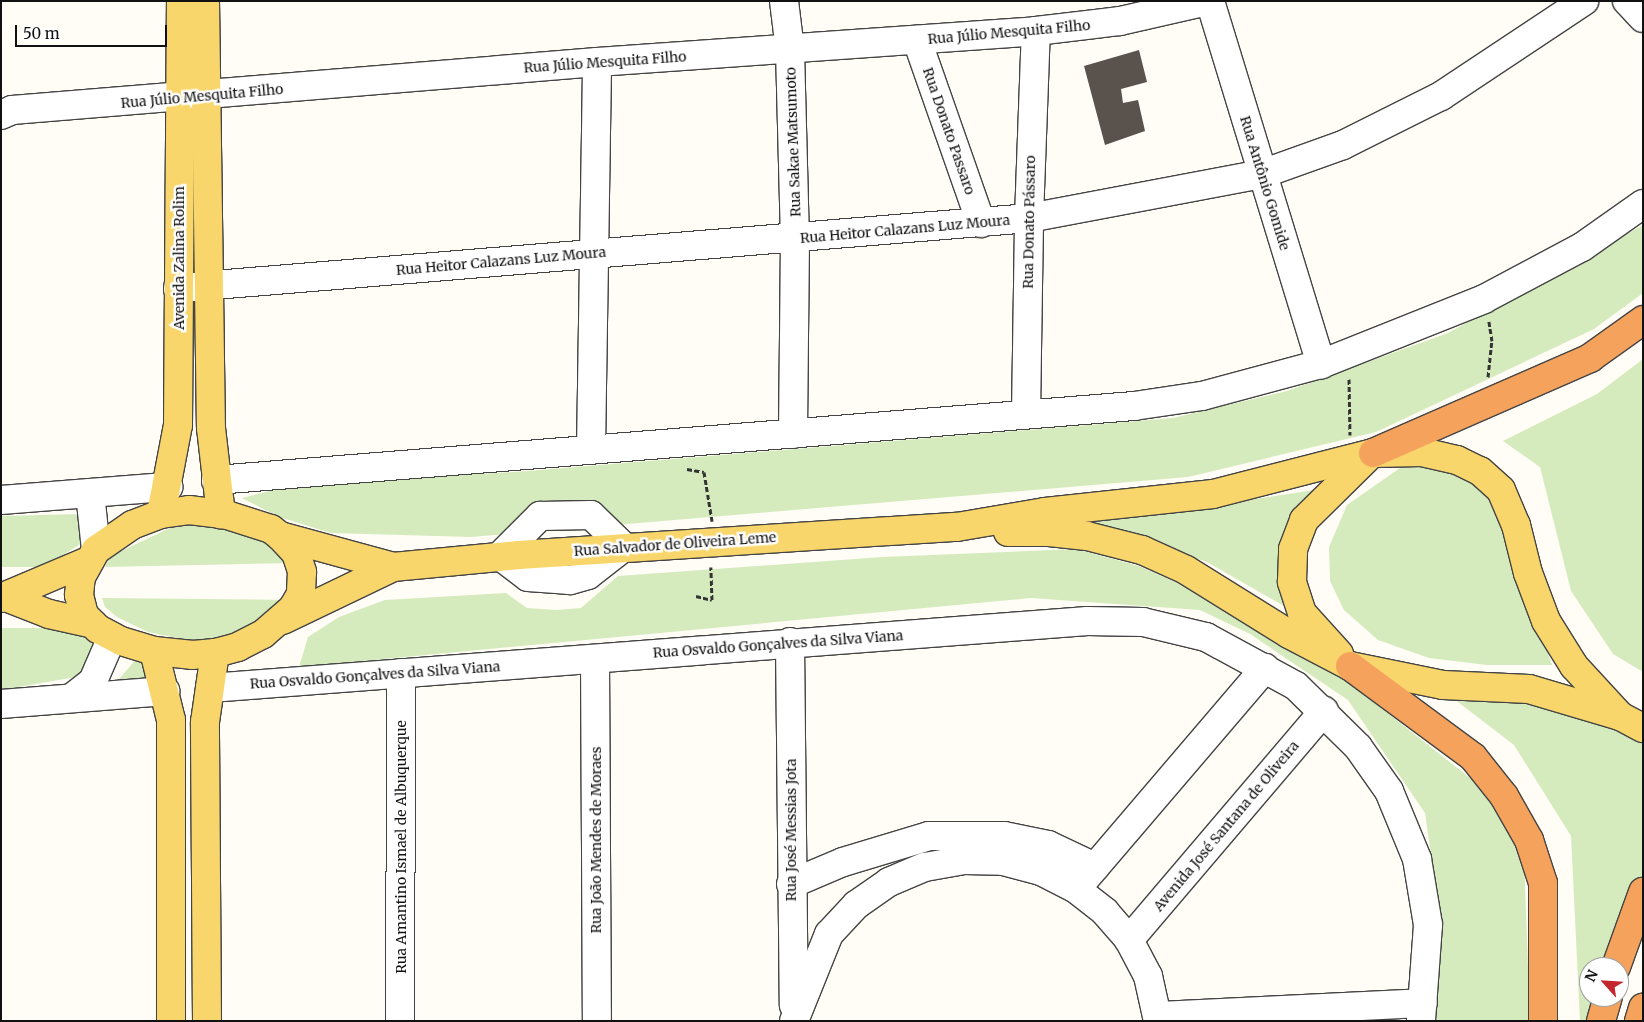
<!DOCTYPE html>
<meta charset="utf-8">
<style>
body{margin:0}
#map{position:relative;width:1644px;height:1022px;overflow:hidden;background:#fffdf5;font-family:Merriweather,serif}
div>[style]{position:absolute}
.green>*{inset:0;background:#d5ebbd}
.building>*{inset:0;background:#5a524d}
.path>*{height:3px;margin-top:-1.5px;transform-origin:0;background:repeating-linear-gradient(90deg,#333 0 5px,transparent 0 7.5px)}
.roads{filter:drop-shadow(1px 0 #444) drop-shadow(-1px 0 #444) drop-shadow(0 1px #444) drop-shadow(0 -1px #444)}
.minor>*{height:28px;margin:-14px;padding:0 14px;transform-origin:14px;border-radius:14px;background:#fff}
.major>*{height:28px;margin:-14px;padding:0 14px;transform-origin:14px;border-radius:14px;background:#f9d66b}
.highway>*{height:28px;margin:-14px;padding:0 14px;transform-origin:14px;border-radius:14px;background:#f5a25d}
span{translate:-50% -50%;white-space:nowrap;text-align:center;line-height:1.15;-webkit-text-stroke:5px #fff;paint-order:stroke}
.street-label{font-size:14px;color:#111}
.frame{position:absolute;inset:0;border:2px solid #111;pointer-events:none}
.north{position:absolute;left:1579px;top:957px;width:50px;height:50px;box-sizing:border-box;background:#fff;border:1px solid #a0a0a0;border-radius:50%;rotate:296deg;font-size:14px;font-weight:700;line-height:20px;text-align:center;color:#111}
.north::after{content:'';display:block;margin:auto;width:18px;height:22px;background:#c4262e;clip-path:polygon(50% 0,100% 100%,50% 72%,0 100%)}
.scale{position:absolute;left:15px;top:25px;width:152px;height:22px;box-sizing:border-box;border:2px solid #111;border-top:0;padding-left:6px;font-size:15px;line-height:18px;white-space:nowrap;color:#111;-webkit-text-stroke:4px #fff;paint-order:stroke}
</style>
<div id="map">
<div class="green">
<i style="clip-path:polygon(1643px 225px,1643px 293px,1594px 329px,1376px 432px,1188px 477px,471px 537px,331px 533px,279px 517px,242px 498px,300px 483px,515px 472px,1173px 418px,1287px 391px,1448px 333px)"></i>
<i style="clip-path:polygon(1643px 359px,1643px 672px,1613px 654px,1571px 591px,1540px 467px,1503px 441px,1597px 394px)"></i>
<i style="clip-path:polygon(1441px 463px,1471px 475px,1493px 496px,1552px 665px,1487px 665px,1429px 658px,1378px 640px,1344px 610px,1330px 581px,1329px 547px,1347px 505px,1400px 468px)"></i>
<i style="clip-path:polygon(1315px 490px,1291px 610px,1207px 562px,1079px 519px,1141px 516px)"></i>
<i style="clip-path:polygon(81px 514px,82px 543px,44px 567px,1px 567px,1px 516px)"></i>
<i style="clip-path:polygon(200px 522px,248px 530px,279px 545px,295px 563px,105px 567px,111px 556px,174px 526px)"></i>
<i style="clip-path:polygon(1076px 549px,1139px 566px,1204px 595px,1329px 667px,1498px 800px,1524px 858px,1530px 1021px,1435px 1021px,1438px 904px,1425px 813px,1348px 700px,1250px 634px,1200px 610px,1031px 598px,299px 667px,308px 637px,339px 617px,385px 600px,506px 593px,527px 608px,556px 610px,581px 608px,618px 576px,882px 557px)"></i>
<i style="clip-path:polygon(102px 598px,293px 600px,286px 610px,222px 639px,196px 642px,148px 632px,117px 617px,105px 607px)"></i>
<i style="clip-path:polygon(1px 628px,48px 628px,95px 637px,101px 645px,87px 675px,1px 690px)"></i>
<i style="clip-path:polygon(137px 658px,147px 665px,154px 683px,114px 685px)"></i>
<i style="clip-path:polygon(1441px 689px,1547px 697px,1643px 744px,1643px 877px,1614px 967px,1589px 967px,1589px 997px,1604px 997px,1596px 1021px,1580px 1021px,1571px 836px,1514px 745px)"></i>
</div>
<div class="building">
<i style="clip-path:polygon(1139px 50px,1147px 82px,1121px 89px,1123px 103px,1138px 100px,1145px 131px,1105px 145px,1084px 66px)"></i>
</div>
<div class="path">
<i style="left:1488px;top:377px;width:36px;rotate:-84deg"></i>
<i style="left:1492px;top:341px;width:20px;rotate:-99deg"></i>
<i style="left:1349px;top:379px;width:56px;rotate:89deg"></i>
<i style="left:687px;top:469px;width:17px;rotate:10deg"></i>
<i style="left:704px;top:472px;width:50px;rotate:80.7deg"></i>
<i style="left:696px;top:596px;width:16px;rotate:14deg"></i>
<i style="left:712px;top:600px;width:33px;rotate:-92deg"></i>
</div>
<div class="roads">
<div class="minor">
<i style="left:784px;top:1px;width:49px;rotate:83deg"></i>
<i style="left:790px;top:50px;width:190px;rotate:88.5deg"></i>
<i style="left:795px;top:240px;width:194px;rotate:90.6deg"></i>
<i style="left:1210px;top:1px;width:380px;rotate:73deg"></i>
<i style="left:1627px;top:1px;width:23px;rotate:47deg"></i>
<i style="left:917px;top:40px;width:194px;rotate:70.7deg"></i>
<i style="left:1px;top:115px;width:12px;rotate:-24deg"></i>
<i style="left:12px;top:110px;width:587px;rotate:-4.69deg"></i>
<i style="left:597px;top:62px;width:440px;rotate:-4deg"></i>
<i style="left:1036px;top:31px;width:85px;rotate:-6.8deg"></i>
<i style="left:1120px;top:21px;width:90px;rotate:-12.8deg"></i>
<i style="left:178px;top:288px;width:854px;rotate:-4.7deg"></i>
<i style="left:1029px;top:218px;width:237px;rotate:-10.7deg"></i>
<i style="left:1262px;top:174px;width:86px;rotate:-19.7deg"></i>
<i style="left:1343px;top:145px;width:110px;rotate:-26.6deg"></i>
<i style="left:1441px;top:96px;width:172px;rotate:-33.6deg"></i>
<i style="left:1026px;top:414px;width:196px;rotate:-89.1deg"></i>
<i style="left:1029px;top:218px;width:187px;rotate:-87.9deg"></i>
<i style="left:591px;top:450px;width:388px;rotate:-89.1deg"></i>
<i style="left:216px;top:480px;width:921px;rotate:-4.61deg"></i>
<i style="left:1134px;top:406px;width:69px;rotate:-8.4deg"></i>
<i style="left:1202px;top:396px;width:123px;rotate:-15.1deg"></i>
<i style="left:1321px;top:364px;width:175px;rotate:-21.7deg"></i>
<i style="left:1484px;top:299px;width:111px;rotate:-28deg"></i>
<i style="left:1582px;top:247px;width:75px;rotate:-35.2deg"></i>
<i style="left:90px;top:493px;width:57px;rotate:84deg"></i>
<i style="left:1px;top:500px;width:168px;rotate:-4.5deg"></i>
<i style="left:591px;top:515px;width:46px;rotate:44.1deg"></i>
<i style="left:624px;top:547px;width:46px;rotate:142.1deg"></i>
<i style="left:588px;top:575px;width:19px;rotate:164deg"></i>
<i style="left:570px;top:580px;width:42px;rotate:-175.9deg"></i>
<i style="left:528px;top:577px;width:35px;rotate:-143deg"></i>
<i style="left:500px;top:556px;width:57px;rotate:-45deg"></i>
<i style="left:540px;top:516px;width:51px;rotate:-1.1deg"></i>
<i style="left:790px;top:642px;width:363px;rotate:89.4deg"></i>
<i style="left:595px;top:659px;width:362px;rotate:89.7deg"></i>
<i style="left:210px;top:688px;width:880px;rotate:-4.37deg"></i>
<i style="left:1087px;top:621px;width:56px;rotate:1deg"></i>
<i style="left:1143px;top:622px;width:65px;rotate:13.4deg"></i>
<i style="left:1206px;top:637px;width:102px;rotate:28.6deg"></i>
<i style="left:1296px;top:686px;width:87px;rotate:44.5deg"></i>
<i style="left:1358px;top:747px;width:54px;rotate:54.8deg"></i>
<i style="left:1389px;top:791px;width:74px;rotate:67.6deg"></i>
<i style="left:1417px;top:859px;width:67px;rotate:80.5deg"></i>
<i style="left:1428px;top:925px;width:96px;rotate:94.2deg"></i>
<i style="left:74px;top:696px;width:24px;rotate:-38deg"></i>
<i style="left:93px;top:681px;width:48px;rotate:-66.6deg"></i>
<i style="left:1px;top:704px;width:165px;rotate:-4.5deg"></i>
<i style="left:1084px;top:880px;width:279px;rotate:-49.5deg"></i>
<i style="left:791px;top:884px;width:56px;rotate:-22.9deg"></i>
<i style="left:843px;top:862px;width:90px;rotate:-16.8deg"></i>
<i style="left:929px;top:836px;width:75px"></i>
<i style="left:1004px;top:836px;width:45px;rotate:11.6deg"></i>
<i style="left:1048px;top:845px;width:52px;rotate:25.1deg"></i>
<i style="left:1129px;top:940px;width:301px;rotate:-49.6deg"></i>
<i style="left:400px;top:1021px;width:348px;rotate:-89.8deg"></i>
<i style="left:794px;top:1021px;width:94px;rotate:-68.1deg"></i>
<i style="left:829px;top:934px;width:40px;rotate:-47deg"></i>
<i style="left:856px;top:905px;width:40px;rotate:-34.9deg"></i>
<i style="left:889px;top:882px;width:39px;rotate:-23deg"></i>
<i style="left:925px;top:867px;width:40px;rotate:-10deg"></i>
<i style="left:964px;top:860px;width:39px;rotate:1deg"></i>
<i style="left:1003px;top:861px;width:39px;rotate:15deg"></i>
<i style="left:1041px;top:871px;width:39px;rotate:27deg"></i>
<i style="left:1076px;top:889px;width:37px;rotate:38deg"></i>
<i style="left:1105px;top:912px;width:37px;rotate:49deg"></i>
<i style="left:1129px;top:940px;width:41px;rotate:62.2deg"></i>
<i style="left:1148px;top:976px;width:46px;rotate:77.5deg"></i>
<i style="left:1158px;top:1021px;width:5px;rotate:-90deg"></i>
<i style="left:1158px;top:1016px;width:265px;rotate:-2.8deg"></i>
</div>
<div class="major">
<i style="left:205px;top:1px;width:427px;rotate:89.2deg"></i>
<i style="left:211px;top:428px;width:87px;rotate:83.4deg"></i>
<i style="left:189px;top:510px;width:38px;rotate:7deg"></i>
<i style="left:227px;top:515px;width:46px;rotate:17.7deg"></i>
<i style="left:271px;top:529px;width:11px;rotate:38deg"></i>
<i style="left:280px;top:536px;width:23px;rotate:47deg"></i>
<i style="left:296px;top:553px;width:20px;rotate:72deg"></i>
<i style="left:302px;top:572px;width:22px;rotate:93deg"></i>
<i style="left:301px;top:594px;width:16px;rotate:120deg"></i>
<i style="left:293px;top:608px;width:40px;rotate:139deg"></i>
<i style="left:263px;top:634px;width:28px;rotate:153deg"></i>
<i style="left:238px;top:647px;width:24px;rotate:165deg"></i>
<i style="left:215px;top:653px;width:22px;rotate:175deg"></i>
<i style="left:193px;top:655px;width:39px;rotate:-174deg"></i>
<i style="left:154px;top:651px;width:34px;rotate:-163deg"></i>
<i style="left:121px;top:641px;width:26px;rotate:-152deg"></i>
<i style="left:98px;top:629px;width:20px;rotate:-135deg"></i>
<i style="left:84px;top:615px;width:21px;rotate:-104deg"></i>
<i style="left:79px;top:595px;width:18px;rotate:-84deg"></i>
<i style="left:81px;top:577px;width:31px;rotate:-61deg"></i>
<i style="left:96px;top:550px;width:44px;rotate:-34.8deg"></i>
<i style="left:132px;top:525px;width:31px;rotate:-21deg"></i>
<i style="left:161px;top:514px;width:28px;rotate:-8deg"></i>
<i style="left:161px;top:514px;width:91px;rotate:-79.2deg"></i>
<i style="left:178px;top:425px;width:424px;rotate:-89.6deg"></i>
<i style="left:1008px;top:532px;width:41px"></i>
<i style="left:1049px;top:532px;width:38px;rotate:6deg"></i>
<i style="left:1087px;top:536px;width:57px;rotate:14.3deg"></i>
<i style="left:1142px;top:550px;width:48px;rotate:24.4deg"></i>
<i style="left:1186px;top:570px;width:121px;rotate:31.9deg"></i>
<i style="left:1289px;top:634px;width:69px;rotate:27.7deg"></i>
<i style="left:1350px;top:666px;width:95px;rotate:11.5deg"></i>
<i style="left:1443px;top:685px;width:86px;rotate:2.7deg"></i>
<i style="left:1529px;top:689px;width:95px;rotate:16.5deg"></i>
<i style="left:1620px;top:716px;width:26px;rotate:28deg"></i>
<i style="left:280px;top:536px;width:117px;rotate:15.3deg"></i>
<i style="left:1px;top:598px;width:95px;rotate:-23deg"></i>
<i style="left:8px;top:598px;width:44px;rotate:21.3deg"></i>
<i style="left:49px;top:614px;width:45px;rotate:12.8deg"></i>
<i style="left:283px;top:620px;width:122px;rotate:-25.7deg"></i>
<i style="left:393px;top:567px;width:127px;rotate:-5.4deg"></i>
<i style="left:519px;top:555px;width:439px;rotate:-3.7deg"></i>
<i style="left:957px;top:527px;width:89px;rotate:-9.7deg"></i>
<i style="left:1045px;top:512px;width:169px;rotate:-6.1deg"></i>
<i style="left:1213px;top:494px;width:165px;rotate:-14.4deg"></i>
<i style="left:1373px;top:453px;width:49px;rotate:-1.2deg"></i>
<i style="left:1422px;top:452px;width:36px;rotate:13deg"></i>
<i style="left:1457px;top:460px;width:25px;rotate:26deg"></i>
<i style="left:1480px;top:471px;width:28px;rotate:42deg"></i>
<i style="left:1501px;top:490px;width:38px;rotate:67deg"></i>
<i style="left:1516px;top:525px;width:49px;rotate:76deg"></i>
<i style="left:1528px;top:573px;width:51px;rotate:69.4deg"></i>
<i style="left:1546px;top:621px;width:53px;rotate:58.1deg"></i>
<i style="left:1574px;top:666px;width:68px;rotate:47.4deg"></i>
<i style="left:154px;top:651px;width:71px;rotate:76.2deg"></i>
<i style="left:171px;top:720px;width:301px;rotate:90deg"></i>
<i style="left:1339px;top:654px;width:55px;rotate:-132.1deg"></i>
<i style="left:1302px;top:613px;width:33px;rotate:-108deg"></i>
<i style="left:1292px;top:582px;width:33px;rotate:-88deg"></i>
<i style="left:1293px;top:549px;width:31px;rotate:-69deg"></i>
<i style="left:1304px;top:520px;width:93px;rotate:-44.6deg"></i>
<i style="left:207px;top:1021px;width:299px;rotate:-90.4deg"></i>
<i style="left:205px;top:722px;width:70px;rotate:-81.8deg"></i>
</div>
<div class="highway">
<i style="left:1373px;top:453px;width:237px;rotate:-23.6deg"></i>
<i style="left:1590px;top:358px;width:65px;rotate:-35.6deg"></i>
<i style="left:1350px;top:666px;width:153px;rotate:36.5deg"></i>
<i style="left:1473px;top:757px;width:50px;rotate:51.5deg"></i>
<i style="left:1504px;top:796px;width:51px;rotate:60.4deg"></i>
<i style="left:1529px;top:840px;width:45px;rotate:72deg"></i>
<i style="left:1543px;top:883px;width:138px;rotate:90deg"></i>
<i style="left:1616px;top:967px;width:80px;rotate:-70.2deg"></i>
<i style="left:1601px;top:1021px;width:25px;rotate:-74deg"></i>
<i style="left:1639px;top:1021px;width:14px;rotate:-73deg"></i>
</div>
</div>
<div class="street-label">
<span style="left:1009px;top:32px;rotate:-5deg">Rua Júlio Mesquita Filho</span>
<span style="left:605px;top:62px;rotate:-4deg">Rua Júlio Mesquita Filho</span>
<span style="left:202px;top:96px;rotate:-5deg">Rua Júlio Mesquita Filho</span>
<span style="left:949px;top:131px;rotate:71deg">Rua Donato Passaro</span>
<span style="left:793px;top:142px;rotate:-92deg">Rua Sakae Matsumoto</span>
<span style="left:1265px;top:183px;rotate:73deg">Rua Antônio Gomide</span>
<span style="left:1029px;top:222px;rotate:-89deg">Rua Donato Pássaro</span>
<span style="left:905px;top:229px;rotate:-5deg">Rua Heitor Calazans Luz Moura</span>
<span style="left:179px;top:258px;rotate:-90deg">Avenida Zalina Rolim</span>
<span style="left:501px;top:261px;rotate:-5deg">Rua Heitor Calazans Luz Moura</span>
<span style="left:675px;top:544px;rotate:-4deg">Rua Salvador de Oliveira Leme</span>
<span style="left:778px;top:644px;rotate:-4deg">Rua Osvaldo Gonçalves da Silva Viana</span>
<span style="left:375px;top:675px;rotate:-4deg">Rua Osvaldo Gonçalves da Silva Viana</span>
<span style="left:1226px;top:826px;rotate:-50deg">Avenida José Santana de Oliveira</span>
<span style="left:791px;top:830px;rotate:-90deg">Rua José Messias Jota</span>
<span style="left:596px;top:840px;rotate:-90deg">Rua João Mendes de Moraes</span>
<span style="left:401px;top:847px;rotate:-90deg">Rua Amantino Ismael de Albuquerque</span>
</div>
<div class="frame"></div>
<div class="north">N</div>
<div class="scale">50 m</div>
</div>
